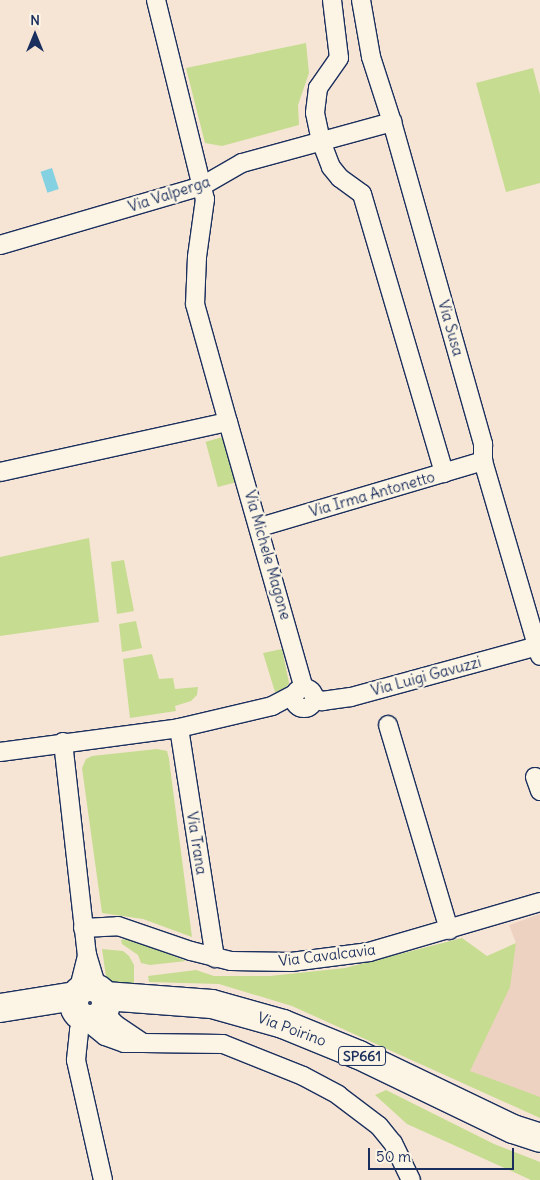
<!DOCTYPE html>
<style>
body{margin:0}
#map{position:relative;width:540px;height:1180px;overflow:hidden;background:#f6e5d5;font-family:Delius,sans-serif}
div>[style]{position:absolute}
.built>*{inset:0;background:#eed2c1}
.green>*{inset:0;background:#c6dc91;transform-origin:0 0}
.water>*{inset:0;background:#83d1e1;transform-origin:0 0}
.roads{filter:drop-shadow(1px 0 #1b2f5e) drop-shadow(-1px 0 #1b2f5e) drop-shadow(0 1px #1b2f5e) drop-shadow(0 -1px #1b2f5e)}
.minor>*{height:18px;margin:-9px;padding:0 9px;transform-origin:9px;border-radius:9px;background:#fcf5e5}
.minor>.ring{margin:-9px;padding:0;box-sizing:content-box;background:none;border:18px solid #fcf5e5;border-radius:50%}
.primary>*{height:28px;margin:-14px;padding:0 14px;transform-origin:14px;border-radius:14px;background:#fcf5e5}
.primary>.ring{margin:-14px;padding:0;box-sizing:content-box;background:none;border:28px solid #fcf5e5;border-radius:50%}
span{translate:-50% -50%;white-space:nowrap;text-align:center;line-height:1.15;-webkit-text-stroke:4.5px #fcf5e5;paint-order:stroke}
.shield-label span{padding:1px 4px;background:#fcf5e5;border:1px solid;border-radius:4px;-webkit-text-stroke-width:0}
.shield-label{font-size:14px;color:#1b2f5e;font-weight:700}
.street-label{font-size:15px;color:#1b2f5e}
.north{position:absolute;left:10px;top:10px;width:50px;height:50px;-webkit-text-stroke:4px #fcf5e5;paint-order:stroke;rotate:0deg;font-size:14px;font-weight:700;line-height:20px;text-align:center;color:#1b2f5e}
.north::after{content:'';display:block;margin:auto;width:18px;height:22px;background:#1b2f5e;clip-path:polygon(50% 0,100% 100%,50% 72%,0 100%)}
.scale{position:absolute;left:368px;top:1148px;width:146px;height:22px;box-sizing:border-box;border:2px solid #1b2f5e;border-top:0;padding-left:6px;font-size:15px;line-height:18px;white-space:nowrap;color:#1b2f5e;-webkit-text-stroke:4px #fcf5e5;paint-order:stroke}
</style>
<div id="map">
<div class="built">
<i style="clip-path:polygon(540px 914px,540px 1118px,470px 1071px,516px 943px,509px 925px)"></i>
</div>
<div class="green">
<i style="clip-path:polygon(306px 43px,309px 73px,298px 105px,299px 125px,222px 146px,205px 143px,186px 68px)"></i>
<i style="clip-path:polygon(533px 68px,540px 95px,540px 183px,506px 192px,476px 83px)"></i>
<i style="left:223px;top:437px;width:47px;height:18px;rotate:75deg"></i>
<i style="clip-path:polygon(89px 538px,99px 622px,0 636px,0 557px)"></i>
<i style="clip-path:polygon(124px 560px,134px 611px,117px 614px,111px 562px)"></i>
<i style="clip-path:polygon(136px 621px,142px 648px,122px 652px,119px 624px)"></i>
<i style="clip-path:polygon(282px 649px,289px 683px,285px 689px,275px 692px,263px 653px)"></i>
<i style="clip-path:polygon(152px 654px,159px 679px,173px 678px,175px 689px,198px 687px,197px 695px,191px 701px,175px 706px,176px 711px,130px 718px,123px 659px)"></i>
<i style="clip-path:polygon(157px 749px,167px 751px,169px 759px,192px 937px,143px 919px,102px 913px,82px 768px,86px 759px,92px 756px)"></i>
<i style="clip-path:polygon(462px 938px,487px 956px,516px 943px,510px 987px,470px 1071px,540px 1097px,540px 1118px,292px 1006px,219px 984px,149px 982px,148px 976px,196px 970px,214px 976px,270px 976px,345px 968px)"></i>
<i style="clip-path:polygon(126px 939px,148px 946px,186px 961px,150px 965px,141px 963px,138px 955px,122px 944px,121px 940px)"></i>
<i style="clip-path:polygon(102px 949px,123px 951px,129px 956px,134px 965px,134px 988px,112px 985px,106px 976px)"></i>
<i style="clip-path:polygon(386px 1090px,494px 1144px,540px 1162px,540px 1180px,531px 1180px,407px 1124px,375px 1095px)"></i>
</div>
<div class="water">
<i style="left:52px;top:168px;width:22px;height:12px;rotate:72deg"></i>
</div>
<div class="roads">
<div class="minor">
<i style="left:156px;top:0;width:205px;rotate:76.2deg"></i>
<i style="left:205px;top:199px;width:59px;rotate:97.9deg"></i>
<i style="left:197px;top:257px;width:47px;rotate:92.4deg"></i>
<i style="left:195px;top:304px;width:123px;rotate:74.4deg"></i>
<i style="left:332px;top:0;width:58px;rotate:83.1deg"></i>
<i style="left:339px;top:58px;width:37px;rotate:125deg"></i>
<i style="left:318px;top:88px;width:25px;rotate:97deg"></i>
<i style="left:315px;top:113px;width:29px;rotate:78deg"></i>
<i style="left:321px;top:141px;width:28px;rotate:69deg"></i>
<i style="left:331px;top:167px;width:14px;rotate:51deg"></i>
<i style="left:340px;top:178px;width:27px;rotate:36deg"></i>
<i style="left:362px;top:194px;width:291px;rotate:73.6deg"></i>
<i style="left:361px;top:0;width:58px;rotate:80deg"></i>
<i style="left:371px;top:57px;width:68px;rotate:72.1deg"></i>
<i style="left:392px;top:122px;width:335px;rotate:74.2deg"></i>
<i style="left:483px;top:444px;width:17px;rotate:90deg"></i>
<i style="left:483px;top:461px;width:203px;rotate:73.7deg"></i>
<i style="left:0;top:245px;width:210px;rotate:-16.3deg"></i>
<i style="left:202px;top:186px;width:46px;rotate:-29.9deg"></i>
<i style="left:242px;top:163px;width:156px;rotate:-15.3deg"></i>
<i style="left:0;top:472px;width:233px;rotate:-12.4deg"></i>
<i style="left:228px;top:422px;width:277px;rotate:74.1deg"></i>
<i style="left:260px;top:527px;width:233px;rotate:-16.5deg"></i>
<i class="ring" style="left:294px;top:688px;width:2px;height:2px"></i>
<i style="left:314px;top:698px;width:9px;rotate:21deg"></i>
<i style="left:322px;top:701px;width:29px;rotate:-8deg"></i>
<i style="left:351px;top:697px;width:193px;rotate:-15.3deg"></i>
<i style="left:388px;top:725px;width:214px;rotate:73.4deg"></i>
<i style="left:179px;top:728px;width:233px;rotate:81.1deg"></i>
<i style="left:63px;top:742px;width:214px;rotate:83.6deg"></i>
<i style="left:0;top:752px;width:181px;rotate:-7.6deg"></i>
<i style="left:179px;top:728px;width:96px;rotate:-13.3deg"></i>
<i style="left:272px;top:706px;width:27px;rotate:-28deg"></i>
<i style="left:535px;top:777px;width:15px;rotate:70deg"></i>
<i style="left:83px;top:928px;width:35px;rotate:-3deg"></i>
<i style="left:118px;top:926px;width:77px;rotate:18.9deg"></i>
<i style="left:191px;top:951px;width:41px;rotate:14deg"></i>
<i style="left:231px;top:961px;width:60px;rotate:1deg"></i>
<i style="left:291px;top:962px;width:79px;rotate:-7.3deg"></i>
<i style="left:369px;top:952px;width:178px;rotate:-16.3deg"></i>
<i style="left:78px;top:992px;width:38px;rotate:-76deg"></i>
<i style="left:87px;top:955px;width:34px;rotate:73deg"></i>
<i style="left:143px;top:1043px;width:80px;rotate:0.7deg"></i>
<i style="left:223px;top:1044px;width:86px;rotate:21.8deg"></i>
<i style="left:303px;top:1076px;width:40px;rotate:28deg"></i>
<i style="left:338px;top:1095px;width:51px;rotate:37.1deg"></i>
<i style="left:379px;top:1126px;width:22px;rotate:51deg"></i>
<i style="left:393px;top:1143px;width:41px;rotate:64.1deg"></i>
<i style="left:103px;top:1180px;width:123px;rotate:-102.7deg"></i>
<i style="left:76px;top:1060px;width:30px;rotate:-84deg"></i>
<i style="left:79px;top:1030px;width:12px;rotate:-66deg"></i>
<i style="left:84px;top:1019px;width:27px;rotate:39deg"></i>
<i style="left:105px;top:1036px;width:20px;rotate:20deg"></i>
<i style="left:124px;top:1043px;width:19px"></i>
<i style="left:143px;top:1043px;width:34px;rotate:-146deg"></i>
<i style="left:115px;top:1024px;width:16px;rotate:-133deg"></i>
</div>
<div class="primary">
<i class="ring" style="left:74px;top:987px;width:4px;height:4px"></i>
<i style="left:105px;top:996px;width:107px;rotate:4.3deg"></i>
<i style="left:212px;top:1004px;width:74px;rotate:15.7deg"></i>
<i style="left:283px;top:1024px;width:82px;rotate:22.2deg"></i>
<i style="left:359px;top:1055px;width:171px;rotate:25.7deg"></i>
<i style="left:513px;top:1129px;width:28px;rotate:18deg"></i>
<i style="left:0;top:1008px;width:76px;rotate:-9.1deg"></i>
</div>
</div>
<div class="shield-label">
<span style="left:362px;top:1056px">SP661</span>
</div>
<div class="street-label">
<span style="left:169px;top:194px;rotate:-18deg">Via Valperga</span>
<span style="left:451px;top:328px;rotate:74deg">Via Susa</span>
<span style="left:372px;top:494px;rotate:-16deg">Via Irma Antonetto</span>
<span style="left:268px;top:555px;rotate:74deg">Via Michele Magone</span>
<span style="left:426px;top:676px;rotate:-15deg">Via Luigi Gavuzzi</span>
<span style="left:197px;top:843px;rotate:81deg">Via Trana</span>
<span style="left:327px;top:955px;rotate:-7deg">Via Cavalcavia</span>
<span style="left:292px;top:1029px;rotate:20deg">Via Poirino</span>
</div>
<div class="north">N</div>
<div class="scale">50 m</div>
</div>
